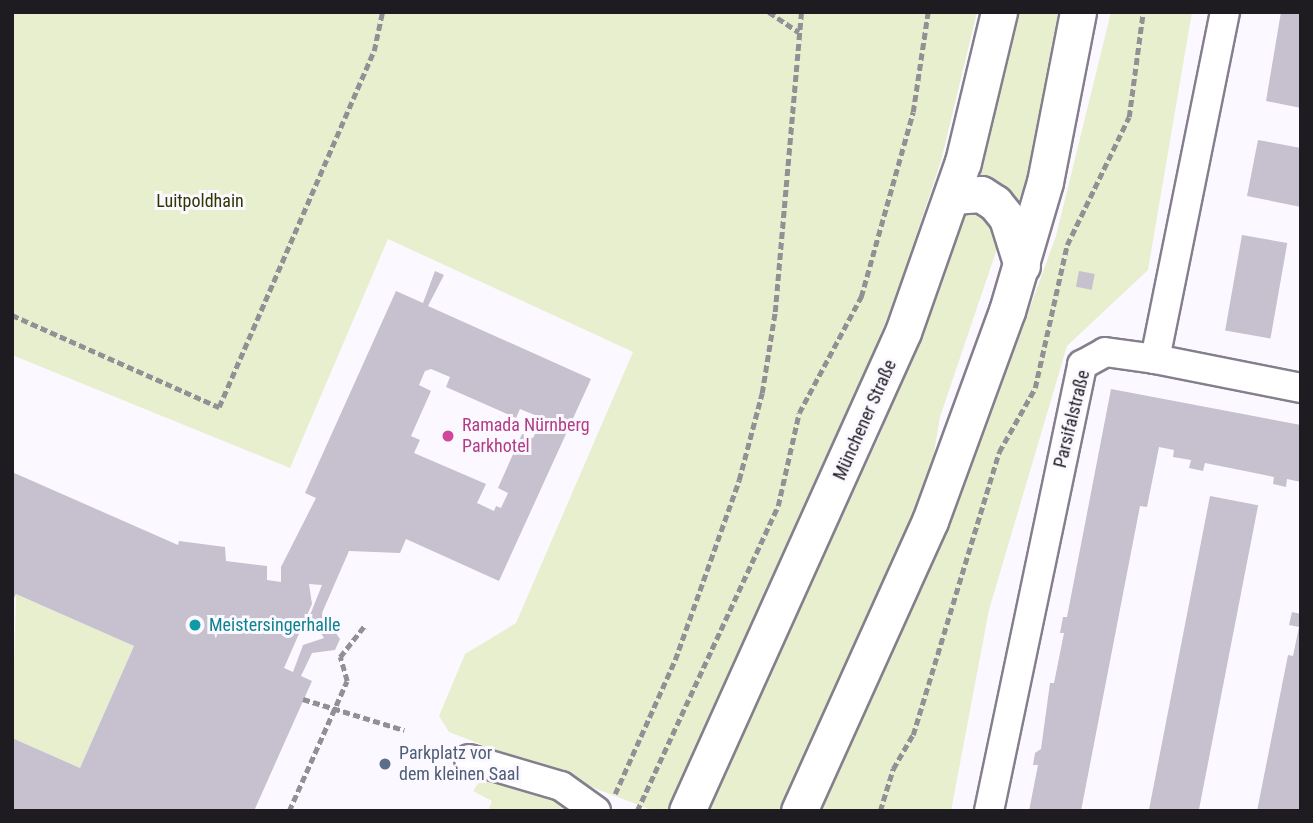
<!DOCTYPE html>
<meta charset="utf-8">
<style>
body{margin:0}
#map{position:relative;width:1313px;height:823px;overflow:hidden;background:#fbf9ff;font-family:"Roboto Condensed",sans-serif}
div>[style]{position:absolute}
.green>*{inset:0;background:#e7efce}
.building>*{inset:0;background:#c6c0cf;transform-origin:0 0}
.path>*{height:4.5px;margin-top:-2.25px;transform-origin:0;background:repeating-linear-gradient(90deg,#928f95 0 7px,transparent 0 10.5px)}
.roads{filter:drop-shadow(2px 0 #857f8d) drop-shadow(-2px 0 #857f8d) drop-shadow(0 2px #857f8d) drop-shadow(0 -2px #857f8d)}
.minor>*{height:28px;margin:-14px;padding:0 14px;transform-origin:14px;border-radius:14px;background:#fff}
.major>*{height:35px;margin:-17.5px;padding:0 17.5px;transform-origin:17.5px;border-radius:17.5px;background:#fff}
.dots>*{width:19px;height:19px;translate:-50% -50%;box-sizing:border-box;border:4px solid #fbf9ff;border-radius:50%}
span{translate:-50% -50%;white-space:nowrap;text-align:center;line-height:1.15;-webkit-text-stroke:6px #fbf9ff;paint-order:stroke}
.park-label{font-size:18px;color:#303700}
.street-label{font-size:18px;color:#1e1b21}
.hotel-label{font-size:18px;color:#b23c85}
.left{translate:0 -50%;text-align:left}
.culture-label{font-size:18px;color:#0d838f}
.service-label{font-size:18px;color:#4e5e75}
.frame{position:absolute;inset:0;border:14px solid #1e1b21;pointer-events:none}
</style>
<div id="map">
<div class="green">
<i style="clip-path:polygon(12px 12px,977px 12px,941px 161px,897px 294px,844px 422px,667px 811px,654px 811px,449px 732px,439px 716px,465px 654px,516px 623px,633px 352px,388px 239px,290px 468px,12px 355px)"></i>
<i style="clip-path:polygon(1015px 12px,1064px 12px,1029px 178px,1003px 231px,940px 417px,928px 488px,781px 811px,706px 811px,879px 437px,932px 307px,977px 172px)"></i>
<i style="clip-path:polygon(1111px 12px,1192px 12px,1148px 270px,1067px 346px,989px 610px,951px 811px,817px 811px,997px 398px,1056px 236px)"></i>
<i style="clip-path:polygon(16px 594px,134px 646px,80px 768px,12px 738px)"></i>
<i style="clip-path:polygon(483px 776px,595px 811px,488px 811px,492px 801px,473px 791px)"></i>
</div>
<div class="building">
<i style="clip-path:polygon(1281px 12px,1301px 13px,1301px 108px,1266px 101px)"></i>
<i style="clip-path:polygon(1258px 140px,1301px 148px,1301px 207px,1247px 196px)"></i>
<i style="left:1242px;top:235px;width:46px;height:97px;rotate:10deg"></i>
<i style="clip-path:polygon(evenodd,435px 271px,444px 275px,428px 306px,591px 379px,499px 581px,406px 539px,400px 553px,349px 551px,322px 613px,340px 639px,335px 650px,312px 653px,301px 676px,312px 681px,254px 811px,12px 811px,12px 738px,80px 768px,134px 646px,16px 594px,12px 603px,12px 472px,178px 545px,179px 541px,225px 547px,226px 561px,267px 566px,267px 580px,281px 582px,281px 567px,316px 498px,305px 493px,396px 291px,423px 303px,435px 271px,431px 369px,450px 377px,446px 387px,516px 418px,520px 409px,537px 416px,535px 421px,540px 423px,533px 438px,522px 434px,498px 488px,508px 493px,501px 508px,496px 506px,494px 511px,477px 503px,486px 484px,414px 453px,420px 440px,411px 436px,431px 391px,419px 385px,425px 371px,431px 369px,435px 271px,309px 584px,322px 585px,310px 615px,324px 638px,303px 645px,293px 672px,284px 668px,312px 604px,309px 584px)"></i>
<i style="left:1079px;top:271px;width:16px;height:16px;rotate:11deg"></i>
<i style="clip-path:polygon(1111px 389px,1301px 425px,1301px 482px,1287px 479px,1286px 487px,1273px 484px,1274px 477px,1240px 470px,1205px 463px,1203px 471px,1189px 468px,1191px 460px,1173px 457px,1174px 450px,1159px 447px,1147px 507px,1140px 506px,1081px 811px,1029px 811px,1038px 765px,1033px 765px,1035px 753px,1041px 749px,1050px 683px,1054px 683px,1064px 633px,1060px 633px,1063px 617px,1067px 617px)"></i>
<i style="left:1210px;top:496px;width:49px;height:320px;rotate:11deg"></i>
<i style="clip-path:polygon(1292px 612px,1301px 614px,1301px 811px,1257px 811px,1288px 655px,1293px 656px,1299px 627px,1289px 625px)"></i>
</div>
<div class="path">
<i style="left:769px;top:12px;width:36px;rotate:34deg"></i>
<i style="left:12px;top:315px;width:227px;rotate:24deg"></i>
<i style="left:219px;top:407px;width:388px;rotate:-66.5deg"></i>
<i style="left:374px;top:51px;width:40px;rotate:-78deg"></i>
<i style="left:303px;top:699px;width:106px;rotate:17.1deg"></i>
<i style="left:615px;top:794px;width:147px;rotate:-65.9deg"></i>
<i style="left:675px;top:660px;width:191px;rotate:-70.4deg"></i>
<i style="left:739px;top:480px;width:90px;rotate:-75.2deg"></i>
<i style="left:762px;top:393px;width:82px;rotate:-80.9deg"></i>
<i style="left:775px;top:312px;width:301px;rotate:-85deg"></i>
<i style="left:254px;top:810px;width:1px;rotate:45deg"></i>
<i style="left:289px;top:811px;width:142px;rotate:-66deg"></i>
<i style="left:347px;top:681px;width:25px;rotate:-106deg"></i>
<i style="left:340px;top:657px;width:39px;rotate:-52deg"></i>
<i style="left:637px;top:811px;width:336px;rotate:-65.2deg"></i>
<i style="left:778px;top:506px;width:95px;rotate:-77.3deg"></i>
<i style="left:799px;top:413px;width:132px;rotate:-61.9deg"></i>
<i style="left:861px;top:297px;width:192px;rotate:-74.3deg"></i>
<i style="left:913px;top:112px;width:101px;rotate:-81.5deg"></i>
<i style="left:880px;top:811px;width:44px;rotate:-72.8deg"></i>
<i style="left:893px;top:769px;width:39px;rotate:-60deg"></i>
<i style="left:913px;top:735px;width:296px;rotate:-73.1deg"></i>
<i style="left:999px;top:452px;width:73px;rotate:-60.6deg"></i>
<i style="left:1035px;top:388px;width:147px;rotate:-77.4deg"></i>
<i style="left:1067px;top:245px;width:142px;rotate:-64.2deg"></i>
<i style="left:1129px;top:117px;width:106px;rotate:-82.4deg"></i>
</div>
<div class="roads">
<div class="minor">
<i style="left:1155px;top:359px;width:149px;rotate:11.2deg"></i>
<i style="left:469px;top:759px;width:96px;rotate:16.4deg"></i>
<i style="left:561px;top:786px;width:43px;rotate:35.5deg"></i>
<i style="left:989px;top:811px;width:456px;rotate:-78.2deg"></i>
<i style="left:1082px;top:365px;width:26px;rotate:-29deg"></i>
<i style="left:1105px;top:352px;width:50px;rotate:8deg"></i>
<i style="left:1155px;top:359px;width:354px;rotate:-78.6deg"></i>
</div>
<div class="major">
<i style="left:953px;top:196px;width:28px;rotate:-4deg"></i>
<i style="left:981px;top:194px;width:17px;rotate:33deg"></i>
<i style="left:995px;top:203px;width:19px;rotate:51deg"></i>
<i style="left:1007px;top:218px;width:50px;rotate:72.6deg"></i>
<i style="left:687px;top:811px;width:525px;rotate:-65.73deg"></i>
<i style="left:903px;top:332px;width:180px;rotate:-70.6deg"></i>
<i style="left:963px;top:162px;width:154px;rotate:-76.5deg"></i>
<i style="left:799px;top:811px;width:318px;rotate:-65.7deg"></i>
<i style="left:930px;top:521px;width:224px;rotate:-69.9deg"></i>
<i style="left:1007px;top:311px;width:134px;rotate:-73.6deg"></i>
<i style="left:1045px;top:182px;width:173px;rotate:-79deg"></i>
</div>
</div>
<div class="dots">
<i style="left:448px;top:436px;background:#d1479c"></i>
<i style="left:195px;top:625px;background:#0f9aa8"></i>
<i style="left:385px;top:764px;background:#5c6f8a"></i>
</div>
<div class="park-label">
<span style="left:200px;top:201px">Luitpoldhain</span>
</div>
<div class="street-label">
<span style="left:1072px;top:419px;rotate:-76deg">Parsifalstraße</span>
<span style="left:865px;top:420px;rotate:-66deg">Münchener Straße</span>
</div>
<div class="hotel-label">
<span class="left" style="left:462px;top:436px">Ramada Nürnberg<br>Parkhotel</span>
</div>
<div class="culture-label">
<span class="left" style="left:209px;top:625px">Meistersingerhalle</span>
</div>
<div class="service-label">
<span class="left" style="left:399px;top:764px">Parkplatz vor<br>dem kleinen Saal</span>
</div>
<div class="frame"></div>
</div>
